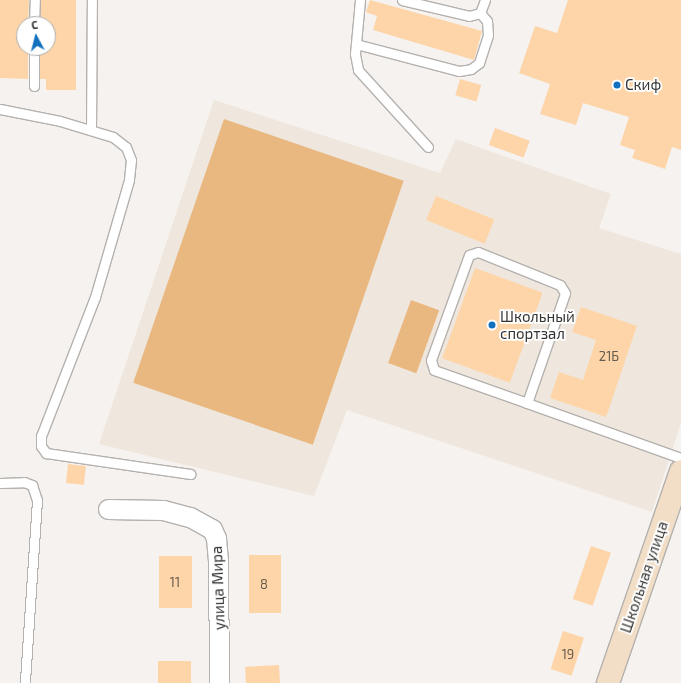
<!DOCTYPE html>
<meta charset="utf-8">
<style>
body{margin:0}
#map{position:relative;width:681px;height:683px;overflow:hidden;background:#f5f2ef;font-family:"Exo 2",sans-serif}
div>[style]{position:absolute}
.built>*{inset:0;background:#efe7dd}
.green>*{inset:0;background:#e9b880;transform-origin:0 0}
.building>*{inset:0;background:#fed5a8;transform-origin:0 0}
.roads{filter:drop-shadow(1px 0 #b4b1ae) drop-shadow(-1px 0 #b4b1ae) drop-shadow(0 1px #b4b1ae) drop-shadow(0 -1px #b4b1ae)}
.lane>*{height:9px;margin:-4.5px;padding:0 4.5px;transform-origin:4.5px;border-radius:4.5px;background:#fff}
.street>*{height:19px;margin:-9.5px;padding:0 9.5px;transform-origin:9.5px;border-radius:9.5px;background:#fff}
.secondary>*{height:22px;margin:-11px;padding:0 11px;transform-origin:11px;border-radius:11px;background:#f2dec6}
.dots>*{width:11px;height:11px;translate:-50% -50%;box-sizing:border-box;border:2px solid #fff;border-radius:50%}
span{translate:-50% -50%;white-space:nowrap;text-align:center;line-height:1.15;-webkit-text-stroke:3.5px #fff;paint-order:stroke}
.number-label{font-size:13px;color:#675c50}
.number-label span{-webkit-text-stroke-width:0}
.poi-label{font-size:15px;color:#353433}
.left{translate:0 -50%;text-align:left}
.street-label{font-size:15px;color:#353433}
.north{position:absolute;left:16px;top:16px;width:40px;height:40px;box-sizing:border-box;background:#fff;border:1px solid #aeaead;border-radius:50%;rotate:353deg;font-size:11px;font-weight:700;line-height:16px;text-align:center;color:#353433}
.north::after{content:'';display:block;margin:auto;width:14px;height:18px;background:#1171be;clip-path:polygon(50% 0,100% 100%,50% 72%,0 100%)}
</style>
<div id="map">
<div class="built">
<i style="clip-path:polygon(214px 100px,440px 173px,456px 139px,611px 194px,599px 228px,681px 254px,681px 423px,652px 512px,347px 410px,314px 496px,99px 444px)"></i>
</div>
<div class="green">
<i style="left:224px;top:119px;width:190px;height:279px;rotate:19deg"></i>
<i style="left:411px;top:300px;width:30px;height:67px;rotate:20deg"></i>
</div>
<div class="building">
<i style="clip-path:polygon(0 0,29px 0,28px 24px,24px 24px,24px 48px,28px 48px,28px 79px,0 78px)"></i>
<i style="clip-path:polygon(41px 0,76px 0,76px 90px,46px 90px,46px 79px,40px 79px,40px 48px,48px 48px,48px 24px,40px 24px)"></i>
<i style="clip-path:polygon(370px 0,482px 31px,474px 60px,373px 30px,377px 16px,366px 12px)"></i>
<i style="clip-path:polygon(568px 0,681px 0,681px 150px,672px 147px,665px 169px,632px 158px,635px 150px,620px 145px,629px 117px,583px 103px,576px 125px,540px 114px,550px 84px,519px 73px,535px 26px,557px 33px)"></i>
<i style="left:460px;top:79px;width:22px;height:17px;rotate:16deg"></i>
<i style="left:495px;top:128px;width:37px;height:18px;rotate:20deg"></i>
<i style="left:436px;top:196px;width:63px;height:26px;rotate:22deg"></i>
<i style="left:475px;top:268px;width:72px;height:96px;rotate:20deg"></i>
<i style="clip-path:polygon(581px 307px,637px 326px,606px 417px,550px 398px,559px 372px,583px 380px,596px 340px,572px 332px)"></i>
<i style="left:68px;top:464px;width:18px;height:19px;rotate:6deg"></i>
<i style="left:591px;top:546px;width:21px;height:56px;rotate:19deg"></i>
<i style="left:249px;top:555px;width:32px;height:58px"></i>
<i style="left:159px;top:556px;width:33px;height:52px"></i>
<i style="left:563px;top:631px;width:22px;height:40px;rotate:18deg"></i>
<i style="left:158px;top:661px;width:33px;height:22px"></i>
<i style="left:279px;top:665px;width:18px;height:34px;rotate:87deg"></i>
</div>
<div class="roads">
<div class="lane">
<i style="left:360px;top:0;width:54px;rotate:95.3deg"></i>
<i style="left:355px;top:54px;width:16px;rotate:79deg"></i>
<i style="left:358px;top:70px;width:104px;rotate:47.7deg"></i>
<i style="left:402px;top:0;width:69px;rotate:13.4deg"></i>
<i style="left:469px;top:16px;width:11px;rotate:-15deg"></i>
<i style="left:480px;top:13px;width:14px;rotate:-69deg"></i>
<i style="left:34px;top:24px;width:24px;rotate:-88deg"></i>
<i style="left:356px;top:44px;width:106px;rotate:14.7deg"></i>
<i style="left:459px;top:71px;width:12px;rotate:-9deg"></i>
<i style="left:471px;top:69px;width:10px;rotate:-37deg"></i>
<i style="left:479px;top:63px;width:29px;rotate:-72deg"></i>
<i style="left:488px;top:35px;width:14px;rotate:-94deg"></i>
<i style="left:487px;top:21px;width:11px;rotate:-131deg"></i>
<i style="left:34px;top:86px;width:38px;rotate:-90deg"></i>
<i style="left:0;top:109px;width:61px;rotate:11.3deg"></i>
<i style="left:60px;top:121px;width:55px;rotate:16.8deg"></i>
<i style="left:113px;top:137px;width:16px;rotate:38deg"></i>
<i style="left:126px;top:147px;width:14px;rotate:69deg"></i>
<i style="left:131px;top:160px;width:20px;rotate:96deg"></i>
<i style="left:129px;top:180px;width:122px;rotate:106.2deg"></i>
<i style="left:95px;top:297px;width:149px;rotate:111.2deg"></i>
<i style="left:41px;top:436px;width:10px;rotate:90deg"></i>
<i style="left:41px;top:446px;width:9px;rotate:54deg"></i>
<i style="left:46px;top:453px;width:146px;rotate:8.3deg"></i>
<i style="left:91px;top:130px;width:130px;rotate:-89.6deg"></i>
<i style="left:527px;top:403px;width:116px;rotate:-70.9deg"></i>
<i style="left:565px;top:293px;width:9px;rotate:-122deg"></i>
<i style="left:560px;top:285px;width:88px;rotate:-158.1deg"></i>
<i style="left:478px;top:252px;width:9px;rotate:162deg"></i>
<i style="left:469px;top:255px;width:112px;rotate:109.9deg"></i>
<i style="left:431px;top:360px;width:10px;rotate:73deg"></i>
<i style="left:434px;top:370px;width:99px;rotate:19.5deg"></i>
<i style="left:527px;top:403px;width:164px;rotate:19.7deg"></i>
<i style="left:0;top:483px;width:24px;rotate:-2deg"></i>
<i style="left:24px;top:482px;width:9px;rotate:21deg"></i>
<i style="left:32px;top:485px;width:16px;rotate:72deg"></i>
<i style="left:37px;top:500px;width:183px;rotate:93.8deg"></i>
</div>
<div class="street">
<i style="left:108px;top:509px;width:55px;rotate:1deg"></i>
<i style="left:163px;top:510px;width:28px;rotate:15deg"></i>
<i style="left:190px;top:517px;width:25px;rotate:29deg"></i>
<i style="left:212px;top:529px;width:10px;rotate:66deg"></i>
<i style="left:216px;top:538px;width:23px;rotate:85deg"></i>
<i style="left:218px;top:561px;width:122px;rotate:89.5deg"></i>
</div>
<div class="secondary">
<i style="left:608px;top:683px;width:224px;rotate:-71deg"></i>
</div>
</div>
<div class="dots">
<i style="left:617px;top:85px;background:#1171be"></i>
<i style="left:492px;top:325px;background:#1171be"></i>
</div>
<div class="number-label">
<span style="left:609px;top:356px">21Б</span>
<span style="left:175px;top:582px">11</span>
<span style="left:264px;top:584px">8</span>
<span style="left:568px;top:654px">19</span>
</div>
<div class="poi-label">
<span class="left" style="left:625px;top:85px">Скиф</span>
<span class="left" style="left:500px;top:325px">Школьный<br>спортзал</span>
</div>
<div class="street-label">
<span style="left:644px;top:577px;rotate:-71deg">Школьная улица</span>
<span style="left:218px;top:588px;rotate:-92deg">улица Мира</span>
</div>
<div class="north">С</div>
</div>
